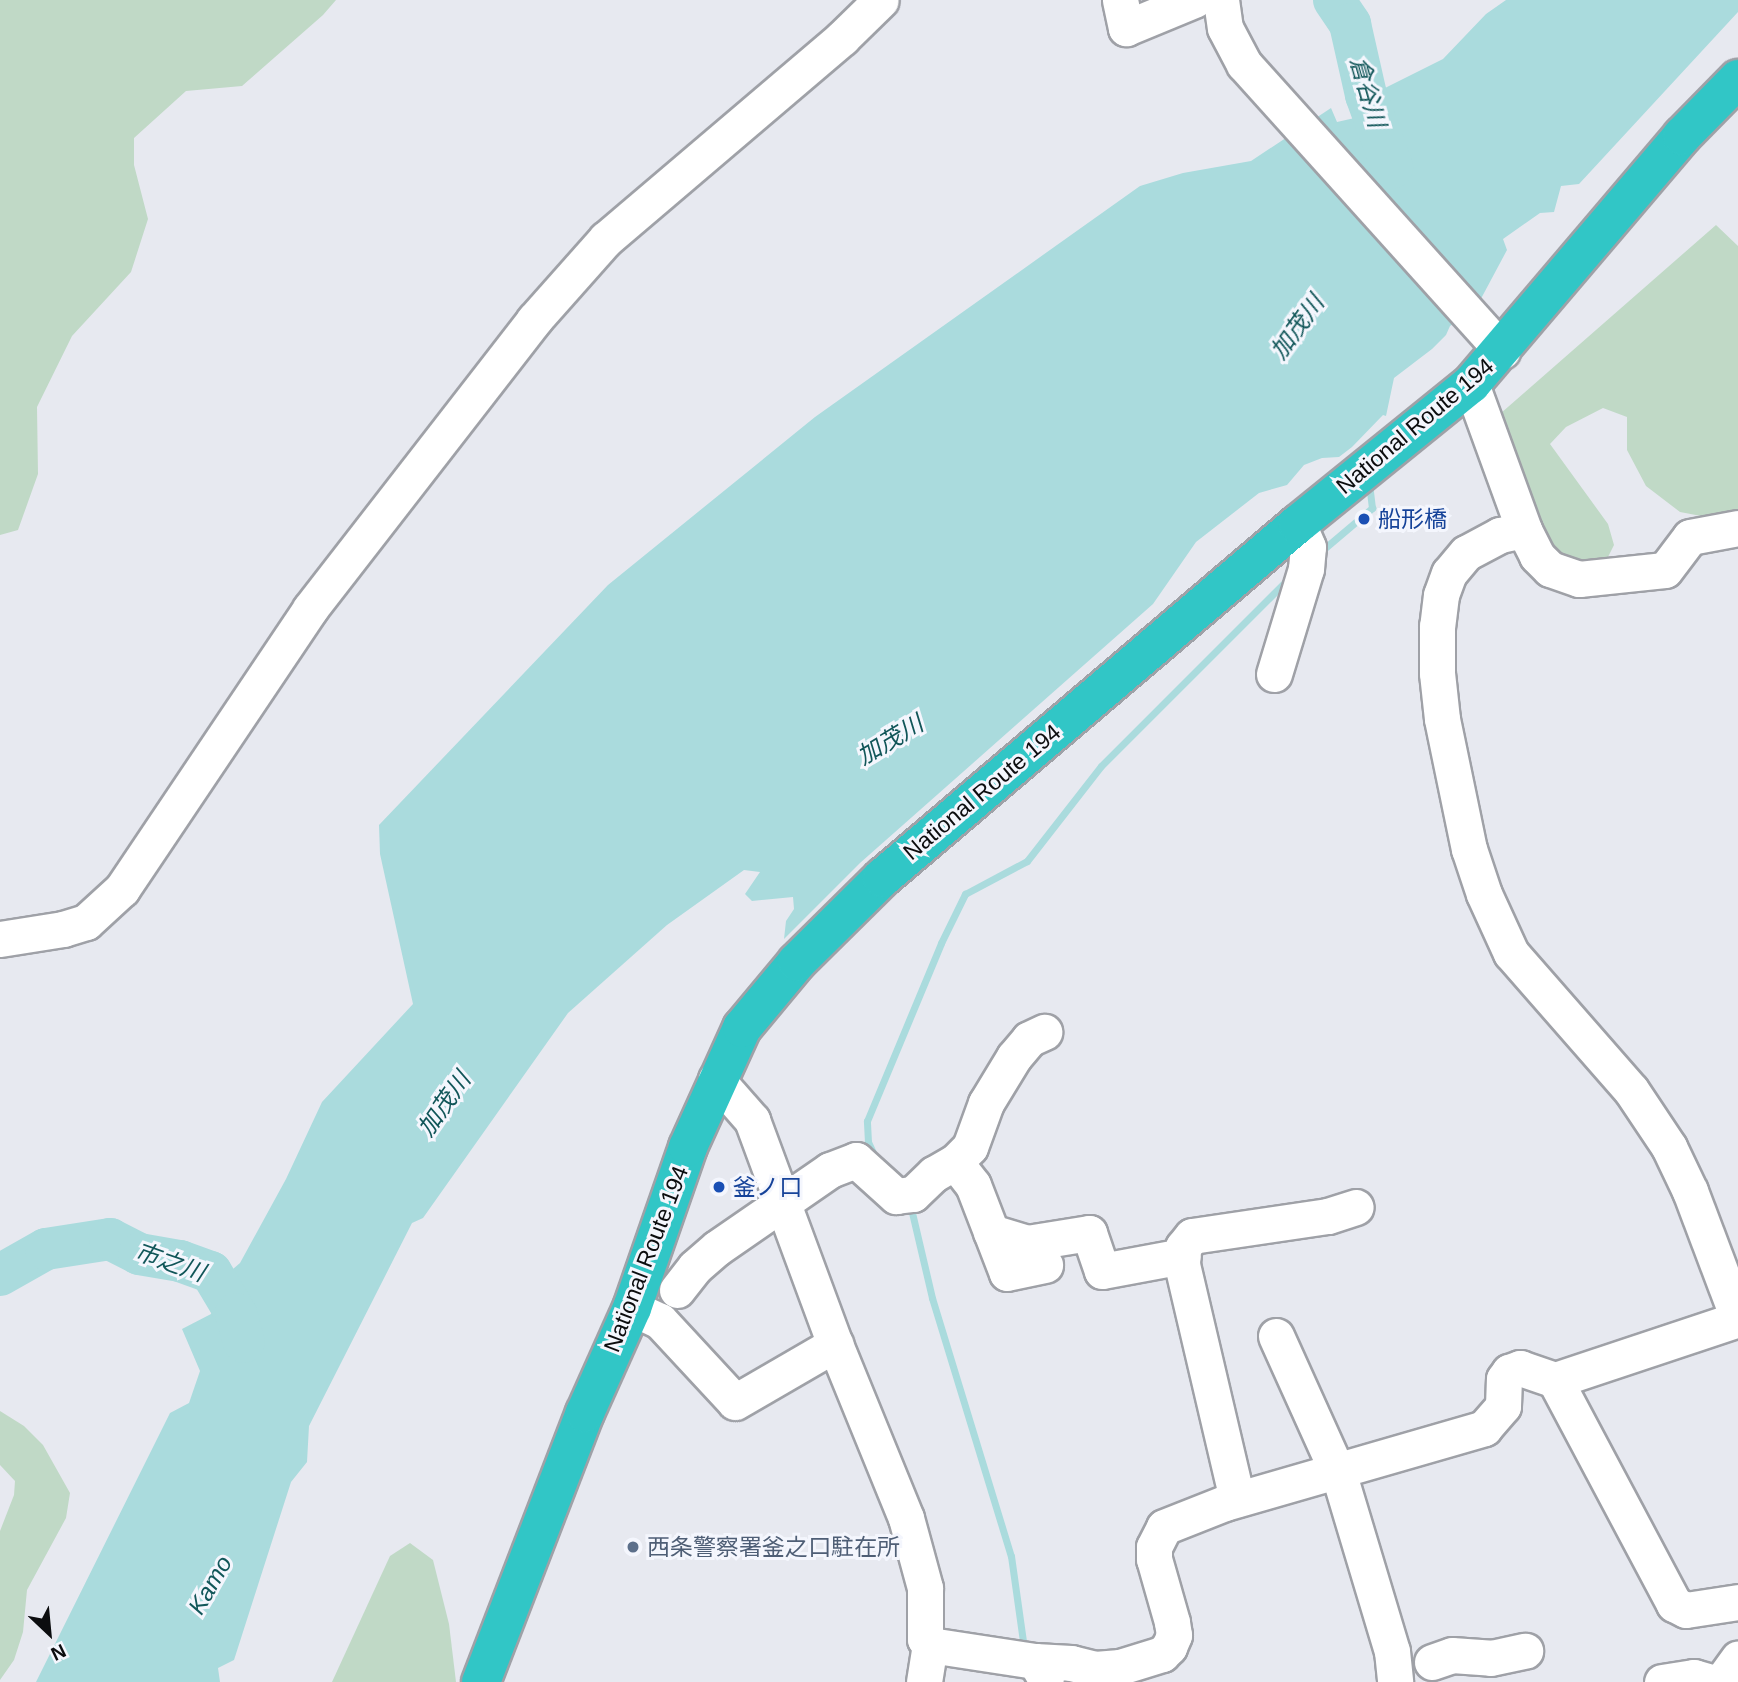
<!DOCTYPE html>
<meta charset="utf-8">
<style>
body{margin:0}
#map{position:relative;width:1738px;height:1682px;overflow:hidden;background:#e7e9f0;font-family:Helvetica,"Noto Sans JP",sans-serif}
div>[style]{position:absolute}
.green>*{inset:0;background:#c0d9c6}
.water>*{inset:0;background:#aadbdd}
.stream>*{height:7px;margin:-3.5px;padding:0 3.5px;transform-origin:3.5px;border-radius:3.5px;background:#aadbdd}
.river>*{height:42px;margin:-21px;padding:0 21px;transform-origin:21px;border-radius:21px;background:#aadbdd}
.roads{filter:drop-shadow(2px 0 #9fa1a7) drop-shadow(-2px 0 #9fa1a7) drop-shadow(0 2px #9fa1a7) drop-shadow(0 -2px #9fa1a7)}
.minor>*{height:35px;margin:-17.5px;padding:0 17.5px;transform-origin:17.5px;border-radius:17.5px;background:#fff}
.highway>*{height:38px;margin:-19px;padding:0 19px;transform-origin:19px;border-radius:19px;background:#31c6c6}
.dots>*{width:19px;height:19px;translate:-50% -50%;box-sizing:border-box;border:4px solid #f4f6fd;border-radius:50%}
span{translate:-50% -50%;white-space:nowrap;text-align:center;line-height:1.15;-webkit-text-stroke:6px #f4f6fd;paint-order:stroke}
.street-label{font-size:23px;color:#0c0d0f}
.transit-label{font-size:23px;color:#164399}
.left{translate:0 -50%;text-align:left}
.service-label{font-size:23px;color:#4e5e75}
.water-label{font-size:24px;color:#115659;font-style:italic}
.north{position:absolute;left:14px;top:1598px;width:70px;height:70px;-webkit-text-stroke:5px #f4f6fd;paint-order:stroke;rotate:154deg;font-size:19px;font-weight:700;line-height:28px;text-align:center;color:#0c0d0f}
.north::after{content:'';display:block;margin:auto;width:24px;height:32px;background:#0c0d0f;clip-path:polygon(50% 0,100% 100%,50% 72%,0 100%)}
</style>
<div id="map">
<div class="green">
<i style="clip-path:polygon(0 0,336px 0,323px 15px,242px 86px,186px 91px,134px 138px,134px 165px,148px 219px,131px 272px,72px 336px,37px 407px,38px 474px,18px 530px,0 535px)"></i>
<i style="clip-path:polygon(1716px 225px,1738px 246px,1738px 546px,1717px 519px,1680px 512px,1646px 486px,1627px 450px,1627px 417px,1603px 408px,1566px 427px,1550px 444px,1608px 524px,1614px 545px,1605px 563px,1583px 570px,1558px 559px,1539px 536px,1493px 420px)"></i>
<i style="clip-path:polygon(0 1411px,24px 1426px,43px 1445px,70px 1493px,66px 1518px,27px 1590px,23px 1632px,14px 1660px,0 1680px,0 1531px,14px 1495px,15px 1481px,0 1465px)"></i>
<i style="clip-path:polygon(410px 1543px,433px 1560px,449px 1624px,456px 1682px,332px 1682px,390px 1556px)"></i>
</div>
<div class="water">
<i style="clip-path:polygon(1506px 0,1738px 0,1738px 12px,1579px 184px,1561px 186px,1554px 212px,1540px 213px,1503px 239px,1507px 250px,1476px 308px,1450px 326px,1446px 335px,1432px 349px,1394px 378px,1386px 416px,1383px 415px,1352px 447px,1339px 457px,1322px 458px,1304px 465px,1287px 485px,1259px 493px,1196px 542px,1153px 604px,860px 863px,784px 939px,786px 921px,794px 909px,793px 897px,752px 901px,745px 894px,760px 872px,744px 870px,667px 925px,568px 1013px,423px 1218px,412px 1223px,309px 1426px,307px 1462px,291px 1482px,234px 1660px,218px 1668px,220px 1682px,36px 1682px,170px 1413px,189px 1403px,200px 1371px,182px 1329px,211px 1314px,226px 1275px,240px 1263px,286px 1179px,322px 1102px,413px 1004px,380px 854px,379px 825px,608px 585px,815px 417px,1140px 186px,1183px 173px,1251px 161px,1331px 108px,1337px 122px,1381px 112px,1381px 90px,1443px 59px,1486px 14px)"></i>
</div>
<div class="stream">
<i style="left:1319px;top:553px;width:70px;rotate:-40.3deg"></i>
<i style="left:1372px;top:508px;width:24px;rotate:-97deg"></i>
<i style="left:875px;top:1157px;width:17px;rotate:-115deg"></i>
<i style="left:868px;top:1142px;width:21px;rotate:-93deg"></i>
<i style="left:867px;top:1121px;width:193px;rotate:-67.4deg"></i>
<i style="left:941px;top:943px;width:55px;rotate:-63.9deg"></i>
<i style="left:965px;top:894px;width:70px;rotate:-28deg"></i>
<i style="left:1027px;top:861px;width:120px;rotate:-52.1deg"></i>
<i style="left:1101px;top:766px;width:266px;rotate:-45deg"></i>
<i style="left:910px;top:1204px;width:97px;rotate:76.8deg"></i>
<i style="left:932px;top:1298px;width:270px;rotate:73deg"></i>
<i style="left:1011px;top:1556px;width:94px;rotate:82deg"></i>
</div>
<div class="river">
<i style="left:1334px;top:0;width:29px;rotate:56deg"></i>
<i style="left:1350px;top:24px;width:73px;rotate:77.3deg"></i>
<i style="left:1366px;top:95px;width:77px;rotate:70.1deg"></i>
<i style="left:0;top:1275px;width:53px;rotate:-29.5deg"></i>
<i style="left:46px;top:1249px;width:65px;rotate:-8.9deg"></i>
<i style="left:110px;top:1239px;width:33px;rotate:27deg"></i>
<i style="left:139px;top:1254px;width:42px;rotate:9.7deg"></i>
<i style="left:180px;top:1261px;width:33px;rotate:20deg"></i>
<i style="left:211px;top:1272px;width:49px;rotate:59.2deg"></i>
<i style="left:236px;top:1314px;width:29px;rotate:74deg"></i>
</div>
<div class="roads">
<div class="minor">
<i style="left:1120px;top:0;width:29px;rotate:78deg"></i>
<i style="left:1126px;top:28px;width:74px;rotate:-22.4deg"></i>
<i style="left:1221px;top:0;width:28px;rotate:82deg"></i>
<i style="left:1225px;top:28px;width:41px;rotate:62.2deg"></i>
<i style="left:1244px;top:64px;width:386px;rotate:48deg"></i>
<i style="left:1471px;top:384px;width:155px;rotate:70deg"></i>
<i style="left:1524px;top:530px;width:29px;rotate:63deg"></i>
<i style="left:1537px;top:556px;width:18px;rotate:45deg"></i>
<i style="left:1550px;top:569px;width:31px;rotate:19deg"></i>
<i style="left:1579px;top:579px;width:86px;rotate:-6deg"></i>
<i style="left:1665px;top:570px;width:41px;rotate:-52.9deg"></i>
<i style="left:1690px;top:537px;width:49px;rotate:-10.6deg"></i>
<i style="left:1524px;top:530px;width:25px;rotate:168deg"></i>
<i style="left:1500px;top:535px;width:38px;rotate:152deg"></i>
<i style="left:1466px;top:553px;width:26px;rotate:130deg"></i>
<i style="left:1449px;top:573px;width:23px;rotate:110deg"></i>
<i style="left:1441px;top:595px;width:31px;rotate:97deg"></i>
<i style="left:1437px;top:626px;width:47px;rotate:90deg"></i>
<i style="left:1437px;top:673px;width:46px;rotate:83.8deg"></i>
<i style="left:1442px;top:719px;width:133px;rotate:78.3deg"></i>
<i style="left:1469px;top:849px;width:47px;rotate:71.6deg"></i>
<i style="left:1484px;top:894px;width:65px;rotate:65.4deg"></i>
<i style="left:1511px;top:953px;width:182px;rotate:48.8deg"></i>
<i style="left:1631px;top:1090px;width:69px;rotate:56.3deg"></i>
<i style="left:1669px;top:1147px;width:49px;rotate:64.5deg"></i>
<i style="left:1690px;top:1191px;width:136px;rotate:69.3deg"></i>
<i style="left:1274px;top:674px;width:110px;rotate:-73.1deg"></i>
<i style="left:1306px;top:569px;width:22px;rotate:-85deg"></i>
<i style="left:1308px;top:547px;width:25px;rotate:-113deg"></i>
<i style="left:0;top:939px;width:64px;rotate:-9deg"></i>
<i style="left:63px;top:929px;width:24px;rotate:-17deg"></i>
<i style="left:86px;top:922px;width:49px;rotate:-42.5deg"></i>
<i style="left:122px;top:889px;width:337px;rotate:-56.1deg"></i>
<i style="left:310px;top:609px;width:366px;rotate:-52.2deg"></i>
<i style="left:534px;top:320px;width:108px;rotate:-48.4deg"></i>
<i style="left:606px;top:239px;width:310px;rotate:-40.4deg"></i>
<i style="left:842px;top:38px;width:54px;rotate:-44.3deg"></i>
<i style="left:716px;top:1079px;width:55px;rotate:48.7deg"></i>
<i style="left:752px;top:1120px;width:239px;rotate:69.7deg"></i>
<i style="left:835px;top:1344px;width:188px;rotate:67.8deg"></i>
<i style="left:906px;top:1518px;width:73px;rotate:74.8deg"></i>
<i style="left:925px;top:1588px;width:51px;rotate:90deg"></i>
<i style="left:925px;top:1639px;width:8px;rotate:50deg"></i>
<i style="left:930px;top:1645px;width:106px;rotate:8.7deg"></i>
<i style="left:1035px;top:1661px;width:21px;rotate:59deg"></i>
<i style="left:955px;top:1162px;width:29px;rotate:52deg"></i>
<i style="left:973px;top:1185px;width:94px;rotate:68.9deg"></i>
<i style="left:1007px;top:1273px;width:39px;rotate:-12deg"></i>
<i style="left:991px;top:1232px;width:38px;rotate:17deg"></i>
<i style="left:1027px;top:1243px;width:63px;rotate:-9.2deg"></i>
<i style="left:1089px;top:1233px;width:40px;rotate:71.1deg"></i>
<i style="left:1102px;top:1271px;width:82px;rotate:-10.5deg"></i>
<i style="left:677px;top:1290px;width:29px;rotate:-52deg"></i>
<i style="left:695px;top:1267px;width:29px;rotate:-41deg"></i>
<i style="left:717px;top:1248px;width:137px;rotate:-34.6deg"></i>
<i style="left:830px;top:1170px;width:28px;rotate:-21deg"></i>
<i style="left:856px;top:1160px;width:54px;rotate:42deg"></i>
<i style="left:896px;top:1196px;width:17px;rotate:-7deg"></i>
<i style="left:913px;top:1194px;width:29px;rotate:-44deg"></i>
<i style="left:934px;top:1174px;width:24px;rotate:-30deg"></i>
<i style="left:955px;top:1162px;width:21px;rotate:-45deg"></i>
<i style="left:970px;top:1147px;width:47px;rotate:-70deg"></i>
<i style="left:986px;top:1103px;width:54px;rotate:-58.7deg"></i>
<i style="left:1014px;top:1057px;width:23px;rotate:-50deg"></i>
<i style="left:1029px;top:1039px;width:17px;rotate:-25deg"></i>
<i style="left:632px;top:1308px;width:31px;rotate:25deg"></i>
<i style="left:660px;top:1321px;width:110px;rotate:47.2deg"></i>
<i style="left:735px;top:1402px;width:116px;rotate:-30.1deg"></i>
<i style="left:1276px;top:1336px;width:156px;rotate:65.7deg"></i>
<i style="left:1340px;top:1478px;width:181px;rotate:73.3deg"></i>
<i style="left:1392px;top:1651px;width:31px;rotate:84deg"></i>
<i style="left:1555px;top:1380px;width:254px;rotate:62deg"></i>
<i style="left:1674px;top:1604px;width:13px;rotate:27deg"></i>
<i style="left:1686px;top:1610px;width:53px;rotate:-8.7deg"></i>
<i style="left:1237px;top:1499px;width:241px;rotate:-103.2deg"></i>
<i style="left:1182px;top:1264px;width:17px;rotate:-87deg"></i>
<i style="left:1183px;top:1247px;width:14px;rotate:-51deg"></i>
<i style="left:1192px;top:1236px;width:137px;rotate:-8.4deg"></i>
<i style="left:1328px;top:1216px;width:29px;rotate:-18deg"></i>
<i style="left:1035px;top:1661px;width:36px;rotate:3deg"></i>
<i style="left:1071px;top:1663px;width:25px;rotate:14deg"></i>
<i style="left:1095px;top:1669px;width:25px;rotate:-5deg"></i>
<i style="left:1120px;top:1667px;width:44px;rotate:-17.2deg"></i>
<i style="left:1162px;top:1654px;width:10px;rotate:-45deg"></i>
<i style="left:1169px;top:1647px;width:13px;rotate:-67deg"></i>
<i style="left:1174px;top:1635px;width:13px;rotate:-99deg"></i>
<i style="left:1172px;top:1622px;width:66px;rotate:-105.9deg"></i>
<i style="left:1154px;top:1559px;width:12px;rotate:-90deg"></i>
<i style="left:1154px;top:1547px;width:22px;rotate:-63deg"></i>
<i style="left:1164px;top:1527px;width:66px;rotate:-21.5deg"></i>
<i style="left:1225px;top:1503px;width:270px;rotate:-16.1deg"></i>
<i style="left:1484px;top:1428px;width:29px;rotate:-49deg"></i>
<i style="left:1503px;top:1406px;width:27px;rotate:-88deg"></i>
<i style="left:1504px;top:1379px;width:9px;rotate:-54deg"></i>
<i style="left:1509px;top:1372px;width:12px;rotate:-20deg"></i>
<i style="left:1520px;top:1368px;width:37px;rotate:19deg"></i>
<i style="left:1555px;top:1380px;width:193px;rotate:-18.4deg"></i>
<i style="left:1432px;top:1662px;width:21px;rotate:-19deg"></i>
<i style="left:1452px;top:1655px;width:39px;rotate:4deg"></i>
<i style="left:1491px;top:1658px;width:35px;rotate:-12deg"></i>
<i style="left:924px;top:1682px;width:37px;rotate:-81deg"></i>
<i style="left:1662px;top:1682px;width:32px;rotate:-9deg"></i>
<i style="left:1694px;top:1677px;width:18px;rotate:16deg"></i>
<i style="left:1721px;top:1682px;width:29px;rotate:-54deg"></i>
</div>
<div class="highway">
<i style="left:481px;top:1682px;width:288px;rotate:-68.9deg"></i>
<i style="left:585px;top:1413px;width:115px;rotate:-65.9deg"></i>
<i style="left:632px;top:1308px;width:170px;rotate:-70.8deg"></i>
<i style="left:688px;top:1147px;width:131px;rotate:-65.6deg"></i>
<i style="left:742px;top:1028px;width:86px;rotate:-50.2deg"></i>
<i style="left:797px;top:962px;width:120px;rotate:-44.7deg"></i>
<i style="left:882px;top:878px;width:546px;rotate:-40.4deg"></i>
<i style="left:1298px;top:524px;width:223px;rotate:-39deg"></i>
<i style="left:1471px;top:384px;width:326px;rotate:-49.6deg"></i>
<i style="left:1682px;top:136px;width:80px;rotate:-45.5deg"></i>
</div>
</div>
<div class="dots">
<i style="left:1364px;top:519px;background:#1a4fb4"></i>
<i style="left:719px;top:1187px;background:#1a4fb4"></i>
<i style="left:633px;top:1547px;background:#5c6f8a"></i>
</div>
<div class="street-label">
<span style="left:1415px;top:426px;rotate:-40deg">National Route 194</span>
<span style="left:982px;top:792px;rotate:-40deg">National Route 194</span>
<span style="left:646px;top:1259px;rotate:-69deg">National Route 194</span>
</div>
<div class="transit-label">
<span class="left" style="left:1378px;top:519px">船形橋</span>
<span class="left" style="left:733px;top:1187px">釜ノ口</span>
</div>
<div class="service-label">
<span class="left" style="left:647px;top:1547px">西条警察署釜之口駐在所</span>
</div>
<div class="water-label">
<span style="left:1368px;top:92px;rotate:74deg">倉谷川</span>
<span style="left:1297px;top:327px;rotate:-54deg">加茂川</span>
<span style="left:890px;top:740px;rotate:-31deg">加茂川</span>
<span style="left:444px;top:1104px;rotate:-55deg">加茂川</span>
<span style="left:170px;top:1262px;rotate:19deg">市之川</span>
<span style="left:210px;top:1585px;rotate:-60deg">Kamo</span>
</div>
<div class="north">N</div>
</div>
